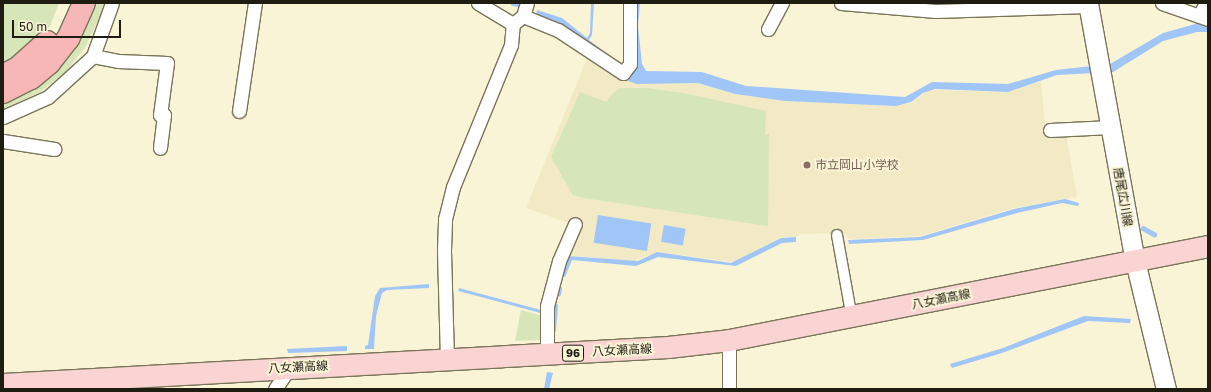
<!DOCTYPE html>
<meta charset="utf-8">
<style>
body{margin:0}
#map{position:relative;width:1211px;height:392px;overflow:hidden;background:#f9f4d6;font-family:"Golos Text","Noto Sans JP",sans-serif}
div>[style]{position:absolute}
.built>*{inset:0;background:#f1eac5}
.green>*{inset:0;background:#d6e6b8}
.water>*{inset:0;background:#a0c5f7;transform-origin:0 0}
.stream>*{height:4.5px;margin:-2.25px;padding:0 2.25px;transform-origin:2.25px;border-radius:2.25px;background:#a0c5f7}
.roads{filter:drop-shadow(1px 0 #797459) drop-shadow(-1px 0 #797459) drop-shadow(0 1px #797459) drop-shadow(0 -1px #797459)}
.pedestrian>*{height:10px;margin:-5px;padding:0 5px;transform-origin:5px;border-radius:5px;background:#fff}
.minor>*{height:13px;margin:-6.5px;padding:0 6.5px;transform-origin:6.5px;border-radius:6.5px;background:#fff}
.secondary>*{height:19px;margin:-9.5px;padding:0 9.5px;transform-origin:9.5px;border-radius:9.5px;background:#fff}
.primary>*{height:21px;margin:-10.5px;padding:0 10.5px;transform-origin:10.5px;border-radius:10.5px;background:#fad4d3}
.motorway>*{height:22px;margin:-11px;padding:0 11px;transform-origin:11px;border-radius:11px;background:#f6b7b6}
.dots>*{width:11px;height:11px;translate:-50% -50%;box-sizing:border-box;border:2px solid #f9f4d6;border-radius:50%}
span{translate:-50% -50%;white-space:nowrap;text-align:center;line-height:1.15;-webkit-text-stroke:4px #f9f4d6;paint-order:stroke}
.shield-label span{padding:1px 3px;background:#f9f4d6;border:1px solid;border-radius:3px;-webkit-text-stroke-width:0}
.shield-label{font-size:11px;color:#1f1d12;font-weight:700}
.education-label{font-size:12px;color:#785e54}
.left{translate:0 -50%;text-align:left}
.street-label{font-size:12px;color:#1f1d12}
.frame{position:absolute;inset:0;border:4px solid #1f1d12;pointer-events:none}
.scale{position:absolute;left:12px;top:20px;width:109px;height:18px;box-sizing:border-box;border:2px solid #1f1d12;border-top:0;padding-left:5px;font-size:12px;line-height:14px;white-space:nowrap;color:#1f1d12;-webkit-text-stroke:3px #f9f4d6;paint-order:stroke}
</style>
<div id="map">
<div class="built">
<i style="clip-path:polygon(588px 56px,636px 84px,698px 83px,734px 94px,785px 101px,896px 106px,911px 103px,929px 90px,1008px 92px,1041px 81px,1045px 125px,1066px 134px,1077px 197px,1013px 208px,920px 236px,849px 239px,844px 233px,800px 234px,796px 237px,781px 237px,734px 262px,658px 252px,633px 261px,566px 255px,569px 223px,526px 208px)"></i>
</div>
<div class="green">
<i style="clip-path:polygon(3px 3px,59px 3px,50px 26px,31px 49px,3px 66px)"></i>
<i style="clip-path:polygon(94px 3px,106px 3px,86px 46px,66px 72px,40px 92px,3px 109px,3px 103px,20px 95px,68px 56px,88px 20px)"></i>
<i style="clip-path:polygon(621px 88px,647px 88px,683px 93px,766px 111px,765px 134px,769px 134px,768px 226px,584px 198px,573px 195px,551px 157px,580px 92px,606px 102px,613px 93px)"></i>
<i style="clip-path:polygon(521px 310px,543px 316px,542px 340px,515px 341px)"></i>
</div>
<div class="water">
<i style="clip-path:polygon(591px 3px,594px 3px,592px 35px,589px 40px,618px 62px,536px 16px,537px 10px,562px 18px,587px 38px,590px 33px)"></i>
<i style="clip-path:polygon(633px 3px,640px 3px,638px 26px,642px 64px,646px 71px,702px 72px,746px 86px,905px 97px,932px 82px,1008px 84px,1056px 70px,1110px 64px,1163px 33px,1199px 23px,1208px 25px,1208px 32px,1197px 32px,1163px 41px,1113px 72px,1057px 75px,1008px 92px,935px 89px,923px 93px,911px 102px,896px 106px,785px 101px,735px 94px,698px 83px,637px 84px,628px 81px)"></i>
<i style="clip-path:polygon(1065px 199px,1079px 203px,1078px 206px,1062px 203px,1017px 213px,923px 240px,849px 244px,848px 240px,920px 237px,1014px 209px)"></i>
<i style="left:598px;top:215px;width:54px;height:28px;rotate:9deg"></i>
<i style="left:664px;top:225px;width:22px;height:17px;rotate:10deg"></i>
<i style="clip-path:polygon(796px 237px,796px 242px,782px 243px,736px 266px,658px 257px,636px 266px,572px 260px,565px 277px,561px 275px,568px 256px,638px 261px,657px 252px,731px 263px,781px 238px)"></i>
<i style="clip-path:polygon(429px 284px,429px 288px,387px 290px,382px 293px,376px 316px,374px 349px,365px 349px,365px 346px,368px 345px,375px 296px,380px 288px)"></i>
<i style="left:459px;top:288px;width:86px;height:3px;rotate:15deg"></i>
<i style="clip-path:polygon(1084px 316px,1131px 319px,1130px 323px,1088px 321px,1002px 353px,952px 368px,950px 364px,1003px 348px)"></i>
<i style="clip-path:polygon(347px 346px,347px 351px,288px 353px,287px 349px)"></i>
<i style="clip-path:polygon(547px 372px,553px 373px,549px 389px,544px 389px)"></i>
</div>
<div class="stream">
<i style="left:513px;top:3px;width:5px;rotate:11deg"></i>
<i style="left:1143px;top:228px;width:13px;rotate:29deg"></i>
<i style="left:558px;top:294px;width:5px;rotate:-79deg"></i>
<i style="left:553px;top:330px;width:24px;rotate:-85deg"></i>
</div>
<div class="roads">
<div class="pedestrian">
<i style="left:837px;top:235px;width:73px;rotate:79.8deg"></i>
</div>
<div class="minor">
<i style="left:478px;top:3px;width:41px;rotate:31deg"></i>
<i style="left:841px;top:3px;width:95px;rotate:4.8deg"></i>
<i style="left:936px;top:11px;width:152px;rotate:-1.9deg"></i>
<i style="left:1162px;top:3px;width:49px;rotate:19.2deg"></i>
<i style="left:523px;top:16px;width:38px;rotate:22deg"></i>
<i style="left:558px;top:30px;width:78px;rotate:33.5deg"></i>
<i style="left:623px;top:73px;width:11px;rotate:-52deg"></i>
<i style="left:630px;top:64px;width:61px;rotate:-90deg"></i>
<i style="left:1199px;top:16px;width:15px;rotate:-62deg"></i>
<i style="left:768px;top:29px;width:30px;rotate:-62deg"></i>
<i style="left:93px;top:56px;width:25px;rotate:11deg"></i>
<i style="left:118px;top:61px;width:49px;rotate:2.3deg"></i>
<i style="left:167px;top:63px;width:52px;rotate:97.7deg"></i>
<i style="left:160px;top:115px;width:4px"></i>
<i style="left:164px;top:115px;width:33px;rotate:97deg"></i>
<i style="left:239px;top:111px;width:109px;rotate:-81.6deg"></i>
<i style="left:3px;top:117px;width:49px;rotate:-24deg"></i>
<i style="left:48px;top:97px;width:61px;rotate:-42.3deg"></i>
<i style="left:93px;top:56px;width:56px;rotate:-70.3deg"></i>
<i style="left:1050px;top:130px;width:61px;rotate:-2.8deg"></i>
<i style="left:3px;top:141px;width:52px;rotate:8.9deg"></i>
<i style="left:729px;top:340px;width:49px;rotate:90deg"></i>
<i style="left:547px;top:354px;width:48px;rotate:-90deg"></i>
<i style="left:547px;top:306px;width:47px;rotate:-75.1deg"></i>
<i style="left:559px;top:261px;width:40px;rotate:-66.6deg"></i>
<i style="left:447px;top:359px;width:109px;rotate:-91.6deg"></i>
<i style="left:444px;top:250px;width:31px;rotate:-88deg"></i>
<i style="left:445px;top:219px;width:33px;rotate:-76deg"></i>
<i style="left:453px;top:187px;width:153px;rotate:-67.8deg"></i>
<i style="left:511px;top:45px;width:21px;rotate:-85deg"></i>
<i style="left:513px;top:24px;width:13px;rotate:-39deg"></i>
<i style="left:523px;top:16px;width:14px;rotate:-73deg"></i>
<i style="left:275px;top:389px;width:27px;rotate:-56deg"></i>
</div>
<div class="secondary">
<i style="left:1088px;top:3px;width:262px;rotate:79.7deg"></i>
<i style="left:1135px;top:261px;width:132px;rotate:76.4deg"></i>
</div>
<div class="primary">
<i style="left:3px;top:384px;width:666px;rotate:-3.18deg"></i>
<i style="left:668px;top:347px;width:61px;rotate:-6.5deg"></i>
<i style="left:729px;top:340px;width:488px;rotate:-11.1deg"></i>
</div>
<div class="motorway">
<i style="left:3px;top:76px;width:17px;rotate:-28deg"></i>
<i style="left:18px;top:68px;width:39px;rotate:-42deg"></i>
<i style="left:3px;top:92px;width:31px;rotate:-27deg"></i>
<i style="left:31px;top:78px;width:23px;rotate:-40deg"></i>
<i style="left:49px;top:63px;width:31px;rotate:-52deg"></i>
<i style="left:68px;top:39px;width:39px;rotate:-66deg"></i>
</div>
</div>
<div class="dots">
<i style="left:807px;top:165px;background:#8d6e63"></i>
</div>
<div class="shield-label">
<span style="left:573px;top:353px">96</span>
</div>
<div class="education-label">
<span class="left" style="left:815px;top:165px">市立岡山小学校</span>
</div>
<div class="street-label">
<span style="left:1123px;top:197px;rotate:80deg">唐尾広川線</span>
<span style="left:941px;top:299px;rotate:-11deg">八女瀬高線</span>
<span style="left:622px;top:350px;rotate:-3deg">八女瀬高線</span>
<span style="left:298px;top:367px;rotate:-3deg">八女瀬高線</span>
</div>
<div class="frame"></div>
<div class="scale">50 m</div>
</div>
